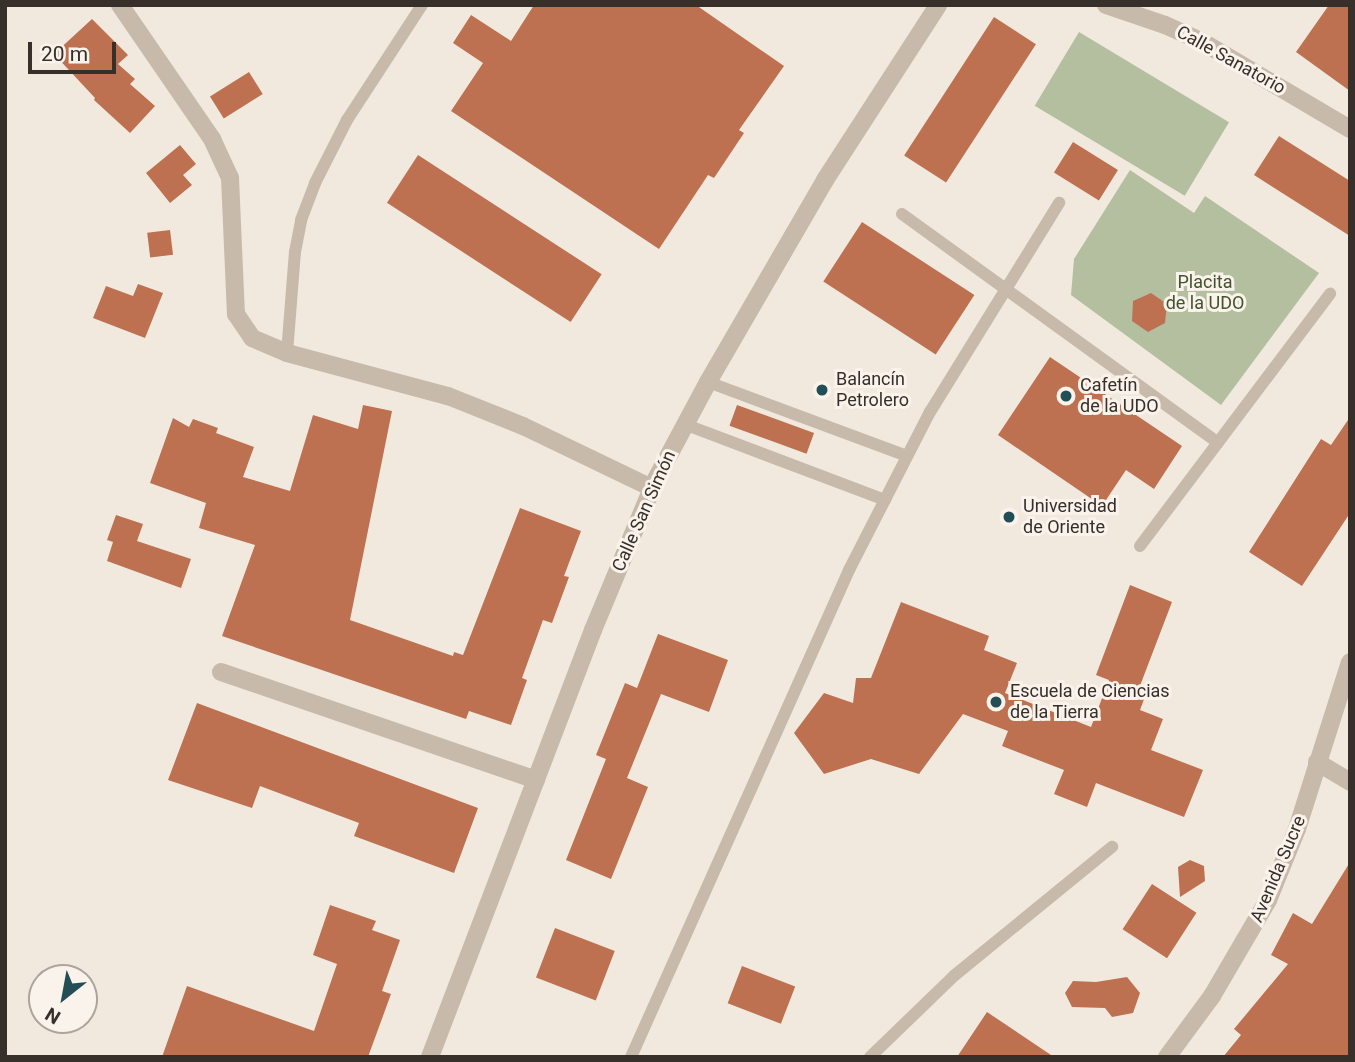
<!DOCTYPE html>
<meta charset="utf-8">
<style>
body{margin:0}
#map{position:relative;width:1355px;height:1062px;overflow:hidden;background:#f1e9de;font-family:Roboto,sans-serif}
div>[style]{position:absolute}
.green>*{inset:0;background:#b3bf9f;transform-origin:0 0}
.building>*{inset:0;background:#bd7150;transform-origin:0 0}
.service>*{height:12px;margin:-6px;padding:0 6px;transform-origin:6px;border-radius:6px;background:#c8baab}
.minor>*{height:18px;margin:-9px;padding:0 9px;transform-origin:9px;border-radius:9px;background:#c8baab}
.tertiary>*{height:18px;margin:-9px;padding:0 9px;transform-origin:9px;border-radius:9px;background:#c8baab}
.dots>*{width:19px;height:19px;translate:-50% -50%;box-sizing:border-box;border:4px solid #f9f3eb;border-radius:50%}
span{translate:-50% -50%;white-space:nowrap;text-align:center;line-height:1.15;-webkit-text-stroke:6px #f9f3eb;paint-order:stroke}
.street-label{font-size:18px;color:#372f2a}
.park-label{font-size:18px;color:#44532f}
.poi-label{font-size:18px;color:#372f2a}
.left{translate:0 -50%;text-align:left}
.frame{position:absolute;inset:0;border:7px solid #372f2a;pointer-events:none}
.north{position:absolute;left:28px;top:964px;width:70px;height:70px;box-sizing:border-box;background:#f9f3eb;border:2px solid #aba59e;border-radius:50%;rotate:211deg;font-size:19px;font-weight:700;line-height:28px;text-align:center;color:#372f2a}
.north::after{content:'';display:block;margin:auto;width:24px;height:32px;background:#224f55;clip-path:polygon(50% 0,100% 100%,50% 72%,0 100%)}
.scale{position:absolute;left:28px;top:42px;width:88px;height:32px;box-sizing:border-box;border:4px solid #372f2a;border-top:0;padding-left:9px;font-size:21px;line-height:24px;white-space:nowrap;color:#372f2a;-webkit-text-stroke:5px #f9f3eb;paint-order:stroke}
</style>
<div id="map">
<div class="green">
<i style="left:1079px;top:32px;width:175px;height:86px;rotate:31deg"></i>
<i style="clip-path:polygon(1130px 170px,1194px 213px,1205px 196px,1319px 273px,1221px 405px,1071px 295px,1074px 259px)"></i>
</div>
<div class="building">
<i style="clip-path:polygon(534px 5px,696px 5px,784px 66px,739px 130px,744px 133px,714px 178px,708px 175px,659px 249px,451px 111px,483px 63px,453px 43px,471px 15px,511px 41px)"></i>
<i style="clip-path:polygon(1329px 5px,1350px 5px,1350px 91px,1296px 52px)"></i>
<i style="left:994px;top:17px;width:50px;height:165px;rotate:33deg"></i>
<i style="clip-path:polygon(92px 19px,128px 55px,118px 64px,135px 79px,130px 84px,155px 106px,130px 133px,94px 100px,95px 98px,54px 54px)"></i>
<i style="left:249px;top:72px;width:26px;height:46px;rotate:58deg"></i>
<i style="clip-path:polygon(1279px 136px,1350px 181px,1350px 236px,1254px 175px)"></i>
<i style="left:1073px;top:142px;width:53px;height:36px;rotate:32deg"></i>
<i style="clip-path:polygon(180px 145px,196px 164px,183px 175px,192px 185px,170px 203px,146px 173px)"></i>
<i style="left:418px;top:155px;width:219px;height:57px;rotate:33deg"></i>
<i style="left:862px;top:222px;width:134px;height:71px;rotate:33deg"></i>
<i style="left:170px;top:230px;width:25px;height:23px;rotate:83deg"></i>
<i style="clip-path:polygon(138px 284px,163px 293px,145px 338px,93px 318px,106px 286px,133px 296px)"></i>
<i style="clip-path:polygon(1151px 293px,1167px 304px,1165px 323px,1148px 332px,1132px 321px,1133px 301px)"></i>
<i style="clip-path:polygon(1050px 357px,1182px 446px,1154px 489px,1126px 470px,1102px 506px,998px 435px)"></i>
<i style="clip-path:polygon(363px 405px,392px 411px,350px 620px,453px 656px,454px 652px,463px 655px,520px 508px,581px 531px,564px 576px,569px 577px,552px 623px,543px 620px,522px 678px,527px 680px,511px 725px,469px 711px,466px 719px,222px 636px,255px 545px,199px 528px,206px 503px,150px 483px,173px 418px,189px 427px,193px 419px,218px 428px,216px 433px,254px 447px,243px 477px,290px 491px,313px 415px,358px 429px)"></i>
<i style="left:737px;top:405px;width:82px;height:22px;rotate:20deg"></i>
<i style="clip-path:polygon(1350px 417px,1350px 513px,1302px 586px,1249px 552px,1321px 439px,1331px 445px)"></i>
<i style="clip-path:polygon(116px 515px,143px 524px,137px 541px,191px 559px,181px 588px,107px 561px,113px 542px,107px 540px)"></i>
<i style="clip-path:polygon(1130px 585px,1172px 602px,1138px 691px,1146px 694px,1140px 710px,1163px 719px,1151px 750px,1203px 770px,1184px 817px,1096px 783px,1087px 807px,1054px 794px,1064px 770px,1002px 746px,1008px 731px,963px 714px,919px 774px,871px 759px,824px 774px,794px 733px,824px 693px,853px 703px,856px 678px,871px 678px,901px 602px,989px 636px,984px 650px,1017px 663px,1005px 693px,1091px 727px,1109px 680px,1096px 675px)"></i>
<i style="clip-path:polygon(658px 634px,728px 660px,709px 712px,661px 694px,627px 778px,648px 787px,611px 879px,566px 860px,606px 759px,596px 755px,625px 683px,637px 688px)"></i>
<i style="clip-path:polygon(197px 703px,478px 808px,454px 873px,354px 836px,359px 823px,260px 786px,252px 808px,168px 780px)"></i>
<i style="clip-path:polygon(1190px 860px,1204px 866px,1205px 881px,1180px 897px,1178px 867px)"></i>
<i style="clip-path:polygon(1350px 862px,1350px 1057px,1223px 1057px,1241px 1035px,1234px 1029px,1288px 964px,1271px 955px,1293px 913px,1312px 924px)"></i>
<i style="left:1152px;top:884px;width:53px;height:54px;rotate:33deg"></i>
<i style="clip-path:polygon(330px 905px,376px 921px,372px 930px,400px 940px,382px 991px,391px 994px,368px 1057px,162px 1057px,187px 986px,314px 1031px,337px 964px,313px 955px)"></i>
<i style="left:555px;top:928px;width:64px;height:53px;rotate:21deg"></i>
<i style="left:742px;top:966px;width:57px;height:40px;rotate:21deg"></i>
<i style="clip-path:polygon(1127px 977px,1140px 993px,1133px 1013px,1112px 1017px,1105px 1008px,1072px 1007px,1065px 993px,1073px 981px,1096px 982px)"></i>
<i style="clip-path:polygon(987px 1012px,1054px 1057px,957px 1057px)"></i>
</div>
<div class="service">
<i style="left:902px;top:214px;width:390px;rotate:35.9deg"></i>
<i style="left:287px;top:353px;width:101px;rotate:-85.5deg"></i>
<i style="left:295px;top:252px;width:33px;rotate:-79deg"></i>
<i style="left:301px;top:220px;width:40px;rotate:-69deg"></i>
<i style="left:315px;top:183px;width:71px;rotate:-63.1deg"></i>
<i style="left:347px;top:120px;width:137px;rotate:-56.9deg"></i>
<i style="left:708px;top:382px;width:212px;rotate:20.4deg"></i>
<i style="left:684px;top:424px;width:215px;rotate:20.7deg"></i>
<i style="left:1140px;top:546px;width:316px;rotate:-53deg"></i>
<i style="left:631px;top:1057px;width:534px;rotate:-65.88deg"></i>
<i style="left:849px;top:570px;width:178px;rotate:-62.9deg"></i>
<i style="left:930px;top:412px;width:246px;rotate:-58.3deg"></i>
<i style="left:870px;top:1057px;width:118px;rotate:-44deg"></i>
<i style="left:955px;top:975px;width:203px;rotate:-39.2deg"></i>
</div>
<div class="minor">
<i style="left:120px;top:5px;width:163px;rotate:55.5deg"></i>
<i style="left:212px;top:139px;width:43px;rotate:65.2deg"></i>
<i style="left:230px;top:178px;width:136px;rotate:87.5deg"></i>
<i style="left:236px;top:314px;width:29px;rotate:56deg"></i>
<i style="left:252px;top:338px;width:38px;rotate:23deg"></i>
<i style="left:287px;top:353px;width:167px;rotate:15deg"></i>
<i style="left:448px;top:396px;width:81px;rotate:21.8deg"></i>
<i style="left:523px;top:426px;width:143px;rotate:25.7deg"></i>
<i style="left:1106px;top:5px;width:62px;rotate:18.7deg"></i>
<i style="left:1165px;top:25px;width:39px;rotate:24deg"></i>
<i style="left:1201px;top:41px;width:173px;rotate:30.6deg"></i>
<i style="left:221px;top:672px;width:333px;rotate:18.9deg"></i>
<i style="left:1317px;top:762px;width:39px;rotate:31deg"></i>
<i style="left:430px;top:1057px;width:457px;rotate:-69.1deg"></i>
<i style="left:593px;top:630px;width:161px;rotate:-67.4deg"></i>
<i style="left:655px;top:481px;width:112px;rotate:-61.8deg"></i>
<i style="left:708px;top:382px;width:233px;rotate:-59.9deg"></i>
<i style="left:825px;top:180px;width:208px;rotate:-57.1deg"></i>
</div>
<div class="tertiary">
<i style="left:1167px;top:1057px;width:76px;rotate:-53.6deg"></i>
<i style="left:1212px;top:996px;width:111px;rotate:-59.7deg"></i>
<i style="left:1268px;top:900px;width:77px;rotate:-67.8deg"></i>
<i style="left:1297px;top:829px;width:175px;rotate:-72.4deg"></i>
</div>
<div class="dots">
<i style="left:822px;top:390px;background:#224f55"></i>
<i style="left:1066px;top:396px;background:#224f55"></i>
<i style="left:1009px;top:517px;background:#224f55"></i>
<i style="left:996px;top:702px;background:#224f55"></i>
</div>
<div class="street-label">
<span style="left:1231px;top:60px;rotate:29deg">Calle Sanatorio</span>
<span style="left:644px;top:511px;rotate:-66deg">Calle San Simón</span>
<span style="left:1278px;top:869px;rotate:-67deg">Avenida Sucre</span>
</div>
<div class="park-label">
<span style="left:1205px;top:293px">Placita<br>de la UDO</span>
</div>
<div class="poi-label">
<span class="left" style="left:836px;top:390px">Balancín<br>Petrolero</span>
<span class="left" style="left:1080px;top:396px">Cafetín<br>de la UDO</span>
<span class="left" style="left:1023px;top:517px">Universidad<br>de Oriente</span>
<span class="left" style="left:1010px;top:702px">Escuela de Ciencias<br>de la Tierra</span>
</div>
<div class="frame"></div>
<div class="north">N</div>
<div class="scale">20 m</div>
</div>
